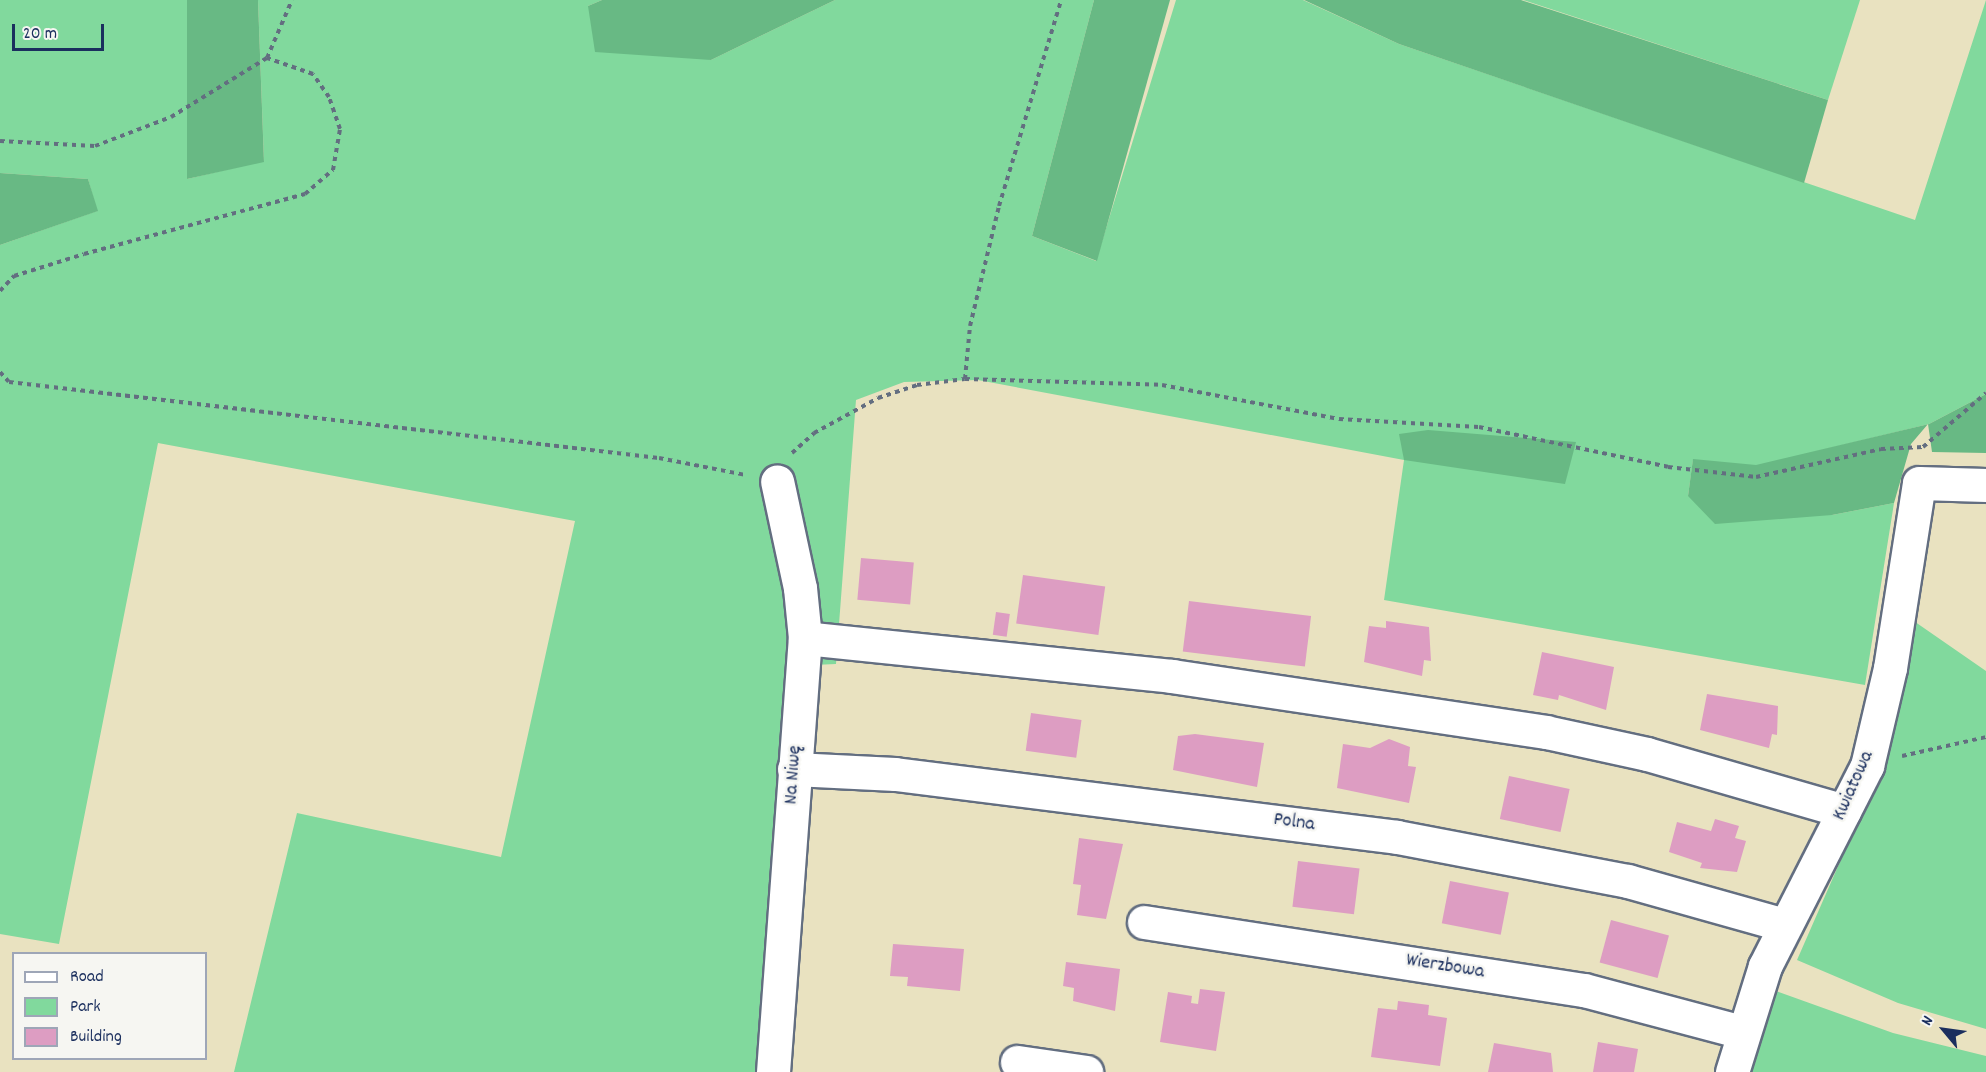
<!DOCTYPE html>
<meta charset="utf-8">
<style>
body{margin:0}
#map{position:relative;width:1986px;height:1072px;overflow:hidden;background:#e9e2c0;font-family:Dekko,sans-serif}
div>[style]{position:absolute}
.green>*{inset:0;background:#81d99d}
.forest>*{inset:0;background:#68b984}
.building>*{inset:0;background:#dd9dc2;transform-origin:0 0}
.path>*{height:4px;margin-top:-2px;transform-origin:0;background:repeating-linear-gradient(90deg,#636e80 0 4.5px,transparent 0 9px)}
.roads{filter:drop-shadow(2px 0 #636e80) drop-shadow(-2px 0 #636e80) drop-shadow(0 2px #636e80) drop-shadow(0 -2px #636e80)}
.minor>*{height:33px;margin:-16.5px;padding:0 16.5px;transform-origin:16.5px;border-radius:16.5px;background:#fff}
span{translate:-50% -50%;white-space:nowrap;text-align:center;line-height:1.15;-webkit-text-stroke:5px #f6f6f2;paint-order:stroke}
.street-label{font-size:20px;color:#1b2f5e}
.legend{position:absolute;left:12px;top:952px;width:195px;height:108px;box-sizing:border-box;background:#f6f6f2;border:2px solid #9ea6b7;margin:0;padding:8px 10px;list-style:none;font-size:18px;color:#1b2f5e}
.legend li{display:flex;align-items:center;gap:12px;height:30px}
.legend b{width:30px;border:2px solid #9ea6b7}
.north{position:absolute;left:1914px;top:1000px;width:60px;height:60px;-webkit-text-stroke:4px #f6f6f2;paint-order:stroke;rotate:299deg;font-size:16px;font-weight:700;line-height:24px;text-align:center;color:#1b2f5e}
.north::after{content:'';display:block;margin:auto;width:21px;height:27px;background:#1b2f5e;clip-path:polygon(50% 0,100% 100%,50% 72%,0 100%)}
.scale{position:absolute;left:12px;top:24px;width:92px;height:27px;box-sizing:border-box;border:3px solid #1b2f5e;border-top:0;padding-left:8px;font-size:18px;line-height:21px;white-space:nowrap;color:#1b2f5e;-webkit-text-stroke:4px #f6f6f2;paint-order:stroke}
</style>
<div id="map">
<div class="green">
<i style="clip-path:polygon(0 0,187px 0,187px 179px,264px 161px,258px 0,602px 0,588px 6px,711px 60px,835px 0,1094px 0,1032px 236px,1096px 261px,1176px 0,1303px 0,1399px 44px,1915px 220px,1986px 0,1986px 394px,1929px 424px,1756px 466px,1693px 460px,1688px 496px,1832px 515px,1894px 503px,1865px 685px,1384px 600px,1404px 460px,978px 380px,904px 382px,856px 400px,836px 664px,791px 666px,756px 1072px,234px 1072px,297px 813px,501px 857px,575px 521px,158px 443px,59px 944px,0 934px,0 245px,97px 211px,88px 179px,0 173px)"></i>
<i style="clip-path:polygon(1523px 0,1860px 0,1828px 100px)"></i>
<i style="clip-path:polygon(1908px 617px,1986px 671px,1986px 1029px,1898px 1003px,1797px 960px,1878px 775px)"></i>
<i style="clip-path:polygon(1765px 987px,1893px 1033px,1986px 1056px,1986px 1072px,1744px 1072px)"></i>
</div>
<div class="forest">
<i style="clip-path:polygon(187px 0,258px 0,264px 162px,187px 179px)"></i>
<i style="clip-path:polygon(602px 0,835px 0,711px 60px,595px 52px,588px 6px)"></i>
<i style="clip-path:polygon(1094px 0,1170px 0,1097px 261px,1032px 236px)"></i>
<i style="clip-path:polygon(1304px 0,1521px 0,1828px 100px,1804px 183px,1399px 44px)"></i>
<i style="clip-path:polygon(0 173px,88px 179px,98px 211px,0 245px)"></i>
<i style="clip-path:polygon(1986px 394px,1986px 453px,1932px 452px,1928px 424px,1911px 444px,1894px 503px,1832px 515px,1715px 524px,1688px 496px,1693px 459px,1756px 465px,1929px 424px)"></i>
<i style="clip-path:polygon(1428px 430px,1576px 442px,1565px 484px,1404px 460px,1399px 434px)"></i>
</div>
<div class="building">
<i style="left:861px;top:558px;width:53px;height:42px;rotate:5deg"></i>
<i style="left:1023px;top:575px;width:83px;height:49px;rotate:8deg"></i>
<i style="left:1189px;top:601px;width:123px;height:51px;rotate:7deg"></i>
<i style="left:996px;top:612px;width:14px;height:23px;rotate:8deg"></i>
<i style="clip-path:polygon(1386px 621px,1429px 627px,1431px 661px,1424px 660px,1422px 676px,1364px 662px,1369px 626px,1386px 628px)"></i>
<i style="clip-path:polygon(1542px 652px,1614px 667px,1606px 710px,1559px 695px,1558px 700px,1533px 695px)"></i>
<i style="clip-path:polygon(1707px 694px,1778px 706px,1777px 735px,1772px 734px,1769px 748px,1700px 730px)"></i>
<i style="left:1031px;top:713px;width:51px;height:38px;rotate:8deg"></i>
<i style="clip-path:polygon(1195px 734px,1264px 743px,1257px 787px,1173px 770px,1178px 736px)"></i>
<i style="clip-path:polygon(1389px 739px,1410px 747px,1408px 766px,1416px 767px,1409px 803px,1337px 788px,1343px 744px,1370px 748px)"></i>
<i style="left:1509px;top:776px;width:62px;height:44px;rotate:12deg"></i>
<i style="clip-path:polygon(1715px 819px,1739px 826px,1735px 838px,1746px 841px,1737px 872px,1700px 868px,1702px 863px,1669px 852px,1677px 822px,1711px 831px)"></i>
<i style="clip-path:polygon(1079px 838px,1123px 844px,1106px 919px,1077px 915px,1081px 885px,1073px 884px)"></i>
<i style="left:1298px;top:861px;width:62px;height:46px;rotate:7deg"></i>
<i style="left:1450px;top:881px;width:60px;height:43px;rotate:11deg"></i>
<i style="left:1611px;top:920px;width:60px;height:44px;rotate:15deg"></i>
<i style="clip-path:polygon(893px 944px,964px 949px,960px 991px,907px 986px,908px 977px,890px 976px)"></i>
<i style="clip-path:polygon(1066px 962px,1120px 969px,1115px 1011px,1073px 1001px,1074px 988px,1063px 986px)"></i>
<i style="clip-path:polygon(1200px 989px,1225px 992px,1216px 1051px,1160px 1042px,1168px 992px,1192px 996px,1191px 1003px,1198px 1004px)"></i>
<i style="clip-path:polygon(1398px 1001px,1429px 1005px,1428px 1015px,1447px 1018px,1440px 1066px,1371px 1057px,1378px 1008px,1397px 1010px)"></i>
<i style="clip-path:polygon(1598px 1042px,1638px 1049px,1634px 1072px,1593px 1072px)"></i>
<i style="clip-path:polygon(1494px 1043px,1551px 1053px,1553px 1072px,1488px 1072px)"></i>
</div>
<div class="path">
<i style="left:0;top:141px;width:95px;rotate:3deg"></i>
<i style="left:95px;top:146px;width:81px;rotate:-20.9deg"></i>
<i style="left:171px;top:117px;width:113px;rotate:-31.6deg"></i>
<i style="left:267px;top:58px;width:63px;rotate:-66.7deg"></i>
<i style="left:0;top:291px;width:21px;rotate:-47deg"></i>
<i style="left:14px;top:276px;width:73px;rotate:-17.4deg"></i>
<i style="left:84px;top:254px;width:229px;rotate:-15.2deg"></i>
<i style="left:305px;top:194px;width:37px;rotate:-41deg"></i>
<i style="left:333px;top:170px;width:42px;rotate:-80.3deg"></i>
<i style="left:340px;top:129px;width:34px;rotate:-109deg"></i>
<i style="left:329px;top:97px;width:28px;rotate:-125deg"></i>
<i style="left:313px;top:74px;width:49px;rotate:-160.8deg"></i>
<i style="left:0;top:372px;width:13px;rotate:48deg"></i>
<i style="left:9px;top:382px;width:654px;rotate:6.67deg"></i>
<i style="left:659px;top:458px;width:89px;rotate:11.1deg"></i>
<i style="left:965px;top:379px;width:197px;rotate:1.7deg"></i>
<i style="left:1162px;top:385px;width:180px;rotate:10.9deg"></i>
<i style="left:1339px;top:419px;width:140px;rotate:3.3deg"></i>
<i style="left:1479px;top:427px;width:193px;rotate:11.9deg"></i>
<i style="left:1668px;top:467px;width:89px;rotate:6.5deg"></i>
<i style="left:1756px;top:477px;width:128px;rotate:-12.6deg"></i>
<i style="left:1881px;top:449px;width:42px;rotate:-2.7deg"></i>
<i style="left:1923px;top:447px;width:83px;rotate:-40.6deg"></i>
<i style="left:792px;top:453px;width:30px;rotate:-42deg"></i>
<i style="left:814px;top:433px;width:73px;rotate:-28.7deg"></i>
<i style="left:878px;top:398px;width:41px;rotate:-18.4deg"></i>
<i style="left:917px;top:385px;width:48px;rotate:-7.1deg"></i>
<i style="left:965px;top:379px;width:53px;rotate:-84.6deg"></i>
<i style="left:970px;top:326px;width:123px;rotate:-76.4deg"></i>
<i style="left:999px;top:206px;width:215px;rotate:-73.2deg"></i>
<i style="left:1902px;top:756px;width:86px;rotate:-12.7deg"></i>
</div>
<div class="roads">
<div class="minor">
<i style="left:805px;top:638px;width:369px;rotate:5.9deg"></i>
<i style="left:1172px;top:676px;width:378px;rotate:8.5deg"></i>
<i style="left:1546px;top:732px;width:103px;rotate:12.3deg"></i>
<i style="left:1647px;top:754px;width:205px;rotate:16.1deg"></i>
<i style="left:794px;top:769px;width:101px;rotate:2.8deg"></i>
<i style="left:895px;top:774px;width:506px;rotate:7.15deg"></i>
<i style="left:1397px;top:837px;width:235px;rotate:10.8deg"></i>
<i style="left:1628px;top:881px;width:163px;rotate:15.7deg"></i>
<i style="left:1144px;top:922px;width:445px;rotate:8.8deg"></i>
<i style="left:1584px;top:990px;width:163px;rotate:14.9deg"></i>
<i style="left:1017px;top:1062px;width:70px;rotate:8.2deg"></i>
<i style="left:773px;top:1072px;width:435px;rotate:-85.8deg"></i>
<i style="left:805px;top:638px;width:50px;rotate:-95.7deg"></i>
<i style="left:800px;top:588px;width:109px;rotate:-102.1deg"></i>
<i style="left:1732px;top:1072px;width:111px;rotate:-72.7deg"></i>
<i style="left:1765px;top:966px;width:225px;rotate:-63deg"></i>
<i style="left:1867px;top:766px;width:101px;rotate:-76.8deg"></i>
<i style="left:1890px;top:668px;width:187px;rotate:-81.1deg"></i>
<i style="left:1919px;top:483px;width:67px;rotate:1.7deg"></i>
</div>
</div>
<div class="street-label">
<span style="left:794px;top:775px;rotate:-86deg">Na Niwę</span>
<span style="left:1854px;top:786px;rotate:-66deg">Kwiatowa</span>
<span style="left:1294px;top:823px;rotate:8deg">Polna</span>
<span style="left:1445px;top:967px;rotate:9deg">Wierzbowa</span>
</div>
<ul class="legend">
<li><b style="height:8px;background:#fff"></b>Road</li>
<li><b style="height:16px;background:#81d99d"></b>Park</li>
<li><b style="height:16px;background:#dd9dc2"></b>Building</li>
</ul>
<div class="north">N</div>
<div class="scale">20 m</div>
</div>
